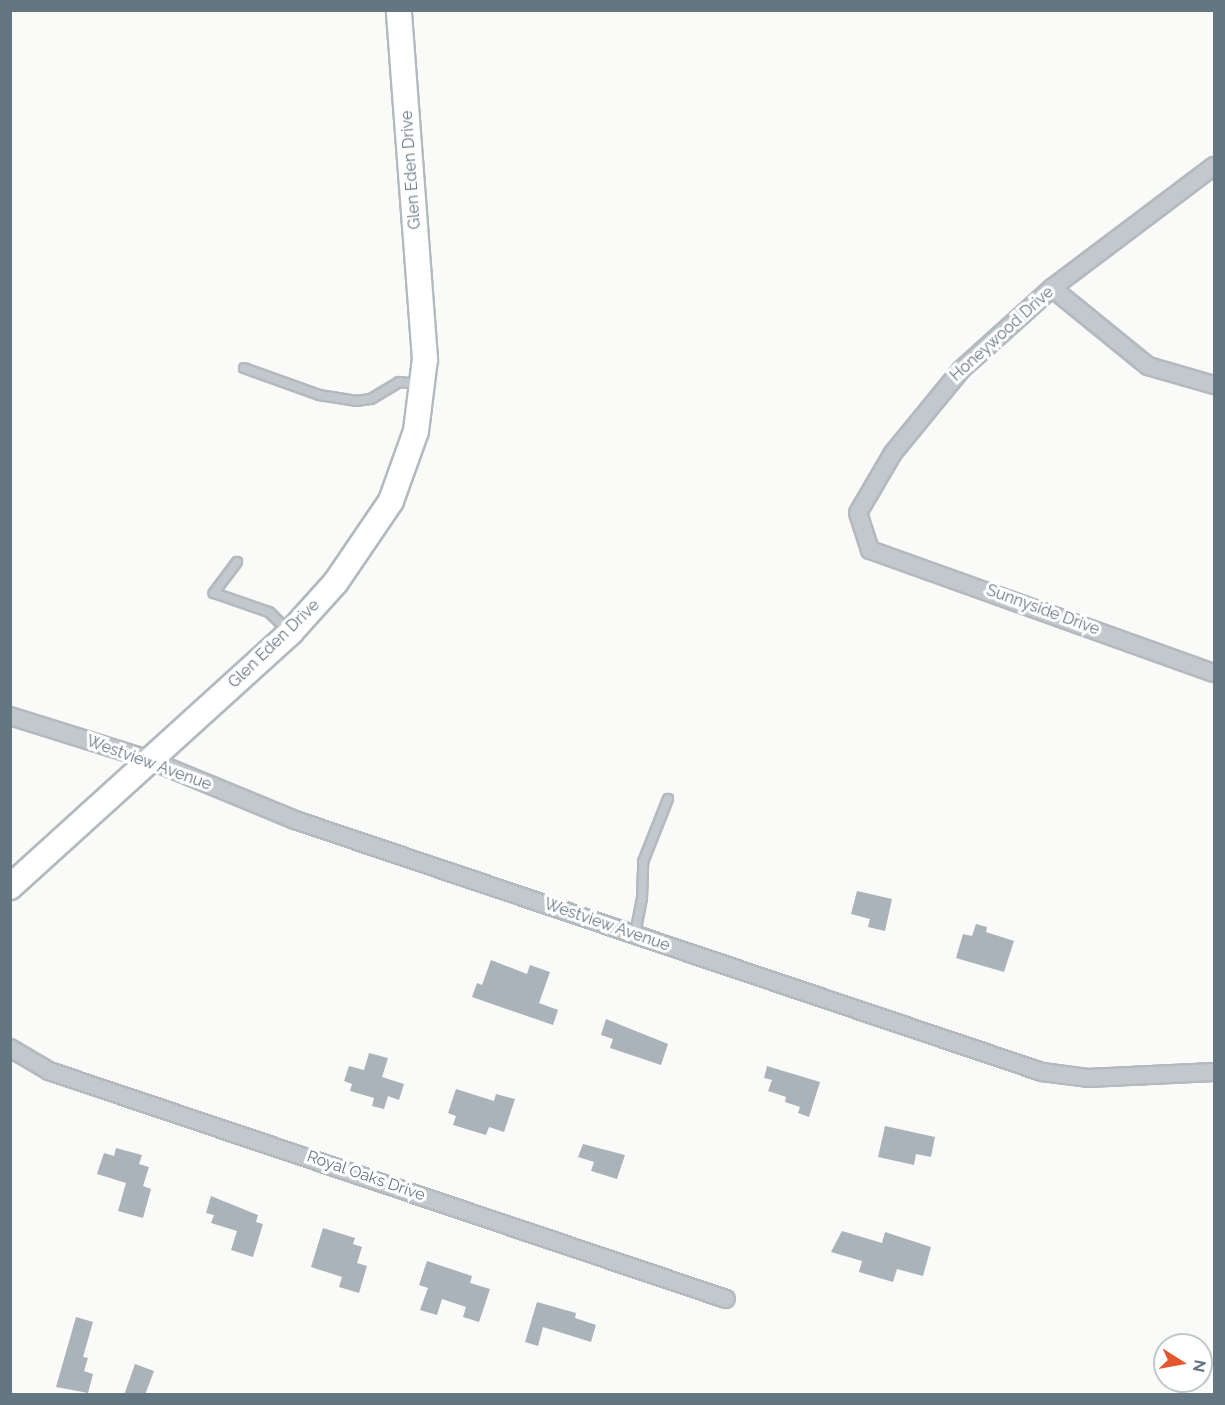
<!DOCTYPE html>
<style>
body{margin:0}
#map{position:relative;width:1225px;height:1405px;overflow:hidden;background:#fafaf8;font-family:Raleway,sans-serif}
div>[style]{position:absolute}
.building>*{inset:0;background:#aab3b9}
.roads{filter:drop-shadow(2px 0 #b3babf) drop-shadow(-2px 0 #b3babf) drop-shadow(0 2px #b3babf) drop-shadow(0 -2px #b3babf)}
.lane>*{height:8px;margin:-4px;padding:0 4px;transform-origin:4px;border-radius:4px;background:#c3c8cc}
.street>*{height:16px;margin:-8px;padding:0 8px;transform-origin:8px;border-radius:8px;background:#c3c8cc}
.secondary>*{height:24px;margin:-12px;padding:0 12px;transform-origin:12px;border-radius:12px;background:#fff}
span{translate:-50% -50%;white-space:nowrap;text-align:center;line-height:1.15;-webkit-text-stroke:6px #fff;paint-order:stroke}
.street-label{font-size:16px;color:#657683}
.frame{position:absolute;inset:0;border:12px solid #657683;pointer-events:none}
.north{position:absolute;left:1153px;top:1333px;width:60px;height:60px;box-sizing:border-box;background:#fff;border:2px solid #c1c8cd;border-radius:50%;rotate:101deg;font-size:16px;font-weight:700;line-height:24px;text-align:center;color:#657683}
.north::after{content:'';display:block;margin:auto;width:21px;height:27px;background:#e4572e;clip-path:polygon(50% 0,100% 100%,50% 72%,0 100%)}
</style>
<div id="map">
<div class="building">
<i style="clip-path:polygon(857px 891px,892px 899px,885px 931px,868px 927px,870px 919px,851px 914px)"></i>
<i style="clip-path:polygon(976px 924px,987px 927px,986px 932px,1014px 941px,1004px 972px,956px 958px,963px 934px,972px 936px)"></i>
<i style="clip-path:polygon(491px 960px,527px 974px,530px 965px,550px 972px,539px 1003px,558px 1010px,553px 1025px,472px 997px,477px 983px,482px 985px)"></i>
<i style="clip-path:polygon(606px 1019px,668px 1044px,661px 1065px,610px 1048px,613px 1039px,601px 1035px)"></i>
<i style="clip-path:polygon(369px 1053px,388px 1058px,382px 1077px,404px 1084px,399px 1100px,388px 1096px,384px 1109px,372px 1106px,374px 1098px,350px 1091px,352px 1084px,344px 1081px,349px 1066px,364px 1070px)"></i>
<i style="clip-path:polygon(767px 1066px,820px 1082px,809px 1117px,798px 1113px,800px 1107px,785px 1102px,786px 1097px,768px 1091px,772px 1080px,764px 1078px)"></i>
<i style="clip-path:polygon(456px 1089px,494px 1101px,496px 1094px,515px 1099px,504px 1132px,489px 1127px,486px 1135px,453px 1125px,456px 1116px,448px 1113px)"></i>
<i style="clip-path:polygon(885px 1126px,935px 1137px,931px 1157px,916px 1154px,914px 1165px,878px 1157px)"></i>
<i style="clip-path:polygon(583px 1144px,625px 1155px,617px 1179px,591px 1171px,594px 1162px,578px 1157px)"></i>
<i style="clip-path:polygon(116px 1148px,142px 1155px,139px 1164px,149px 1167px,143px 1186px,151px 1189px,143px 1218px,118px 1211px,126px 1183px,97px 1174px,104px 1153px,114px 1156px)"></i>
<i style="clip-path:polygon(211px 1196px,258px 1215px,256px 1222px,263px 1224px,253px 1257px,231px 1250px,237px 1231px,211px 1223px,214px 1215px,206px 1213px)"></i>
<i style="clip-path:polygon(323px 1228px,355px 1238px,353px 1244px,362px 1247px,357px 1263px,367px 1266px,359px 1293px,339px 1287px,342px 1277px,311px 1267px)"></i>
<i style="clip-path:polygon(842px 1231px,882px 1243px,885px 1232px,931px 1247px,923px 1276px,897px 1269px,893px 1282px,859px 1272px,862px 1261px,831px 1252px)"></i>
<i style="clip-path:polygon(427px 1261px,472px 1276px,470px 1283px,490px 1289px,479px 1322px,463px 1317px,466px 1307px,442px 1299px,437px 1315px,420px 1310px,428px 1288px,419px 1285px)"></i>
<i style="clip-path:polygon(537px 1302px,576px 1313px,575px 1318px,596px 1325px,591px 1342px,543px 1327px,538px 1346px,525px 1342px)"></i>
<i style="clip-path:polygon(76px 1317px,93px 1322px,83px 1357px,88px 1358px,84px 1371px,93px 1374px,88px 1393px,56px 1387px)"></i>
<i style="clip-path:polygon(135px 1364px,154px 1371px,145px 1395px,124px 1395px)"></i>
</div>
<div class="roads">
<div class="lane">
<i style="left:244px;top:368px;width:80px;rotate:19.8deg"></i>
<i style="left:319px;top:395px;width:37px;rotate:9deg"></i>
<i style="left:356px;top:401px;width:15px;rotate:-8deg"></i>
<i style="left:371px;top:399px;width:33px;rotate:-31deg"></i>
<i style="left:399px;top:382px;width:20px;rotate:6deg"></i>
<i style="left:237px;top:562px;width:39px;rotate:127deg"></i>
<i style="left:214px;top:593px;width:58px;rotate:19.1deg"></i>
<i style="left:269px;top:612px;width:29px;rotate:44deg"></i>
<i style="left:635px;top:934px;width:37px;rotate:-79deg"></i>
<i style="left:642px;top:898px;width:36px;rotate:-88deg"></i>
<i style="left:643px;top:862px;width:68px;rotate:-68.4deg"></i>
</div>
<div class="street">
<i style="left:1214px;top:166px;width:203px;rotate:143deg"></i>
<i style="left:1052px;top:288px;width:122px;rotate:138deg"></i>
<i style="left:961px;top:370px;width:107px;rotate:129.3deg"></i>
<i style="left:893px;top:453px;width:69px;rotate:120.3deg"></i>
<i style="left:858px;top:513px;width:39px;rotate:72deg"></i>
<i style="left:870px;top:550px;width:365px;rotate:19.7deg"></i>
<i style="left:1052px;top:288px;width:124px;rotate:39.1deg"></i>
<i style="left:1148px;top:366px;width:69px;rotate:16.1deg"></i>
<i style="left:10px;top:716px;width:144px;rotate:17.4deg"></i>
<i style="left:147px;top:759px;width:160px;rotate:22.4deg"></i>
<i style="left:295px;top:820px;width:788px;rotate:18.64deg"></i>
<i style="left:1042px;top:1072px;width:46px;rotate:7.4deg"></i>
<i style="left:1088px;top:1078px;width:126px;rotate:-2.7deg"></i>
<i style="left:10px;top:1048px;width:45px;rotate:30.5deg"></i>
<i style="left:49px;top:1071px;width:714px;rotate:18.61deg"></i>
</div>
<div class="secondary">
<i style="left:10px;top:887px;width:379px;rotate:-42.2deg"></i>
<i style="left:291px;top:632px;width:67px;rotate:-48deg"></i>
<i style="left:336px;top:582px;width:98px;rotate:-55.8deg"></i>
<i style="left:391px;top:501px;width:74px;rotate:-70.3deg"></i>
<i style="left:416px;top:431px;width:73px;rotate:-82.9deg"></i>
<i style="left:425px;top:359px;width:350px;rotate:-94.3deg"></i>
</div>
</div>
<div class="street-label">
<span style="left:411px;top:170px;rotate:-94deg">Glen Eden Drive</span>
<span style="left:1002px;top:334px;rotate:-42deg">Honeywood Drive</span>
<span style="left:1043px;top:610px;rotate:20deg">Sunnyside Drive</span>
<span style="left:274px;top:644px;rotate:-44deg">Glen Eden Drive</span>
<span style="left:149px;top:763px;rotate:20deg">Westview Avenue</span>
<span style="left:607px;top:925px;rotate:19deg">Westview Avenue</span>
<span style="left:366px;top:1176px;rotate:19deg">Royal Oaks Drive</span>
</div>
<div class="frame"></div>
<div class="north">N</div>
</div>
